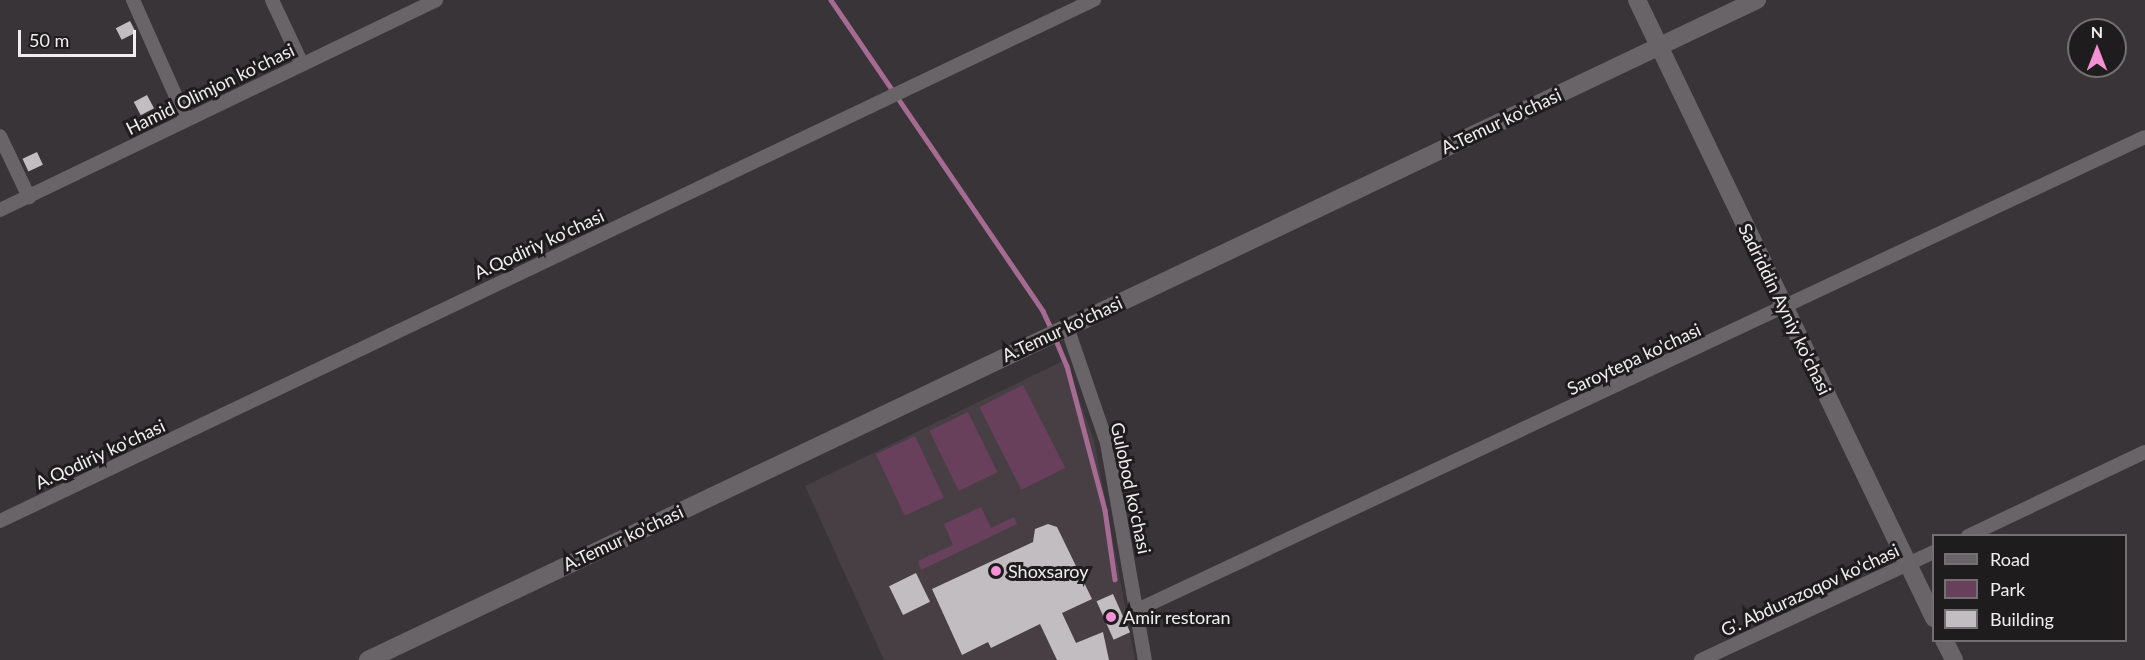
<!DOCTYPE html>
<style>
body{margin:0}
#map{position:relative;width:2145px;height:660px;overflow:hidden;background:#383437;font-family:Lato,sans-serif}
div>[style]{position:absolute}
.built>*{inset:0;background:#473f44}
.green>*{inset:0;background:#69405b;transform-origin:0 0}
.stream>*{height:4.5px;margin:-2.25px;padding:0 2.25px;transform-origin:2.25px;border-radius:2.25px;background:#a66b92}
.building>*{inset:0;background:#c2bdc0;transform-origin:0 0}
.street>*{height:14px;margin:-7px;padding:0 7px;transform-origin:7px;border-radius:7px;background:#686467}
.secondary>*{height:18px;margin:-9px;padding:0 9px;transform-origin:9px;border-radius:9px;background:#686467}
.dots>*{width:16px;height:16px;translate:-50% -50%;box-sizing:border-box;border:3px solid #1e1c1d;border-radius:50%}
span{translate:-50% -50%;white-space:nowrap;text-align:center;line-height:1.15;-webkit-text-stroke:6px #1e1c1d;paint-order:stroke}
.street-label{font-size:18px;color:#f0eeef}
.poi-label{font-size:18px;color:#f0eeef}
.left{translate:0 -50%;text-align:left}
.legend{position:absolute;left:1932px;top:534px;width:195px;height:108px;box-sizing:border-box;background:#1e1c1d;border:2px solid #727071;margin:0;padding:8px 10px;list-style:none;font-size:18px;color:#f0eeef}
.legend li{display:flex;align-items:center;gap:12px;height:30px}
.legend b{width:30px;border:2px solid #727071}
.north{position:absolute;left:2067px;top:18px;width:60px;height:60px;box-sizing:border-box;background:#1e1c1d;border:2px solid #727071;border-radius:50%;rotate:0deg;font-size:16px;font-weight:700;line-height:24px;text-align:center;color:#f0eeef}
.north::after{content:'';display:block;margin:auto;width:21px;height:27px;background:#f491d4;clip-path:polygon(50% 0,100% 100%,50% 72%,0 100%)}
.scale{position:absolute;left:18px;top:30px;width:118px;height:27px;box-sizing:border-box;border:3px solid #f0eeef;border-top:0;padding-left:8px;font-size:18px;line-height:21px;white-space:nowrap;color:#f0eeef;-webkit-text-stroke:4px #1e1c1d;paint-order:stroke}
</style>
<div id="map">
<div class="built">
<i style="clip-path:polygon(1065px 360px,1094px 440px,1135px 660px,884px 660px,805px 486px)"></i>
</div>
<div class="green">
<i style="left:1023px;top:385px;width:93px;height:49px;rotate:63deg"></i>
<i style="left:968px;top:412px;width:67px;height:43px;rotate:64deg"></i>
<i style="left:915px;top:436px;width:68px;height:43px;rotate:65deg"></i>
<i style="clip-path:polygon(981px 507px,991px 528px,1014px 517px,1017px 524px,921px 570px,918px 561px,953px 545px,944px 524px)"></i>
</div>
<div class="stream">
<i style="left:831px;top:0;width:376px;rotate:55.7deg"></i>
<i style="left:1043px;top:311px;width:21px;rotate:65deg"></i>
<i style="left:1055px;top:338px;width:30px;rotate:67deg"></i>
<i style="left:1067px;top:366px;width:149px;rotate:75.2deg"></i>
<i style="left:1105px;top:510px;width:70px;rotate:81.8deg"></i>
</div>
<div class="building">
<i style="left:130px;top:21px;width:13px;height:16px;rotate:63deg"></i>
<i style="left:147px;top:95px;width:15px;height:15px;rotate:62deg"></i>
<i style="left:37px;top:152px;width:14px;height:16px;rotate:65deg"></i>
<i style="clip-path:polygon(1048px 524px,1057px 527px,1092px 599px,1062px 613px,1076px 643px,1103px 632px,1109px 660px,1057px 660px,1040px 624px,991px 648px,988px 642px,962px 655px,932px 589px,1033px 542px,1035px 529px)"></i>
<i style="left:916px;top:573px;width:32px;height:30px;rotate:64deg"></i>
<i style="left:1113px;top:594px;width:42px;height:18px;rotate:66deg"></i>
</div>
<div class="street">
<i style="left:133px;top:0;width:130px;rotate:66deg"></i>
<i style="left:272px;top:0;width:71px;rotate:64.9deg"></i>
<i style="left:0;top:136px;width:68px;rotate:64.6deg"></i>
<i style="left:0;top:210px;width:484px;rotate:-25.7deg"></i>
<i style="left:1067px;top:327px;width:123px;rotate:71deg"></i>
<i style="left:1107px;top:443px;width:220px;rotate:80.1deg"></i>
<i style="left:0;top:521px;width:1212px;rotate:-25.47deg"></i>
<i style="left:1968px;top:536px;width:196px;rotate:-25.4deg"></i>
<i style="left:1137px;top:610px;width:1113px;rotate:-25.14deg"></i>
<i style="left:1701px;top:660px;width:257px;rotate:-24.9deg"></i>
</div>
<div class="secondary">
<i style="left:1637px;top:0;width:686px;rotate:64.33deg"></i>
<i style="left:1944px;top:640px;width:22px;rotate:63deg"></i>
<i style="left:368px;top:660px;width:1538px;rotate:-25.42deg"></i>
</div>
<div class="dots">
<i style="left:996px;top:571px;background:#f491d4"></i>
<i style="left:1111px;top:617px;background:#f491d4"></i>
</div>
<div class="street-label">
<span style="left:210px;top:89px;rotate:-26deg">Hamid Olimjon ko'chasi</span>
<span style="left:1501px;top:121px;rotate:-25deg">A.Temur ko'chasi</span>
<span style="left:539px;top:244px;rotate:-25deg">A.Qodiriy ko'chasi</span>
<span style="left:1785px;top:309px;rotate:64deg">Sadriddin Ayniy ko'chasi</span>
<span style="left:1062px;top:329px;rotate:-25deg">A.Temur ko'chasi</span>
<span style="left:1634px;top:359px;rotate:-25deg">Saroytepa ko'chasi</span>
<span style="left:100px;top:454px;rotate:-25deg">A.Qodiriy ko'chasi</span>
<span style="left:1131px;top:488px;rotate:78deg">Gulobod ko'chasi</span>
<span style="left:623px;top:538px;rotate:-25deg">A.Temur ko'chasi</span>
<span style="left:1810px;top:590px;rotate:-25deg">G'. Abdurazoqov ko'chasi</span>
</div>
<div class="poi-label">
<span class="left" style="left:1008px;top:571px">Shoxsaroy</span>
<span class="left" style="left:1123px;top:617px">Amir restoran</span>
</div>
<ul class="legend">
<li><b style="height:8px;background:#686467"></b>Road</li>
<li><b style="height:16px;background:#69405b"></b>Park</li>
<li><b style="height:16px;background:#c2bdc0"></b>Building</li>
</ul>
<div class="north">N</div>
<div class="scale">50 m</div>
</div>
